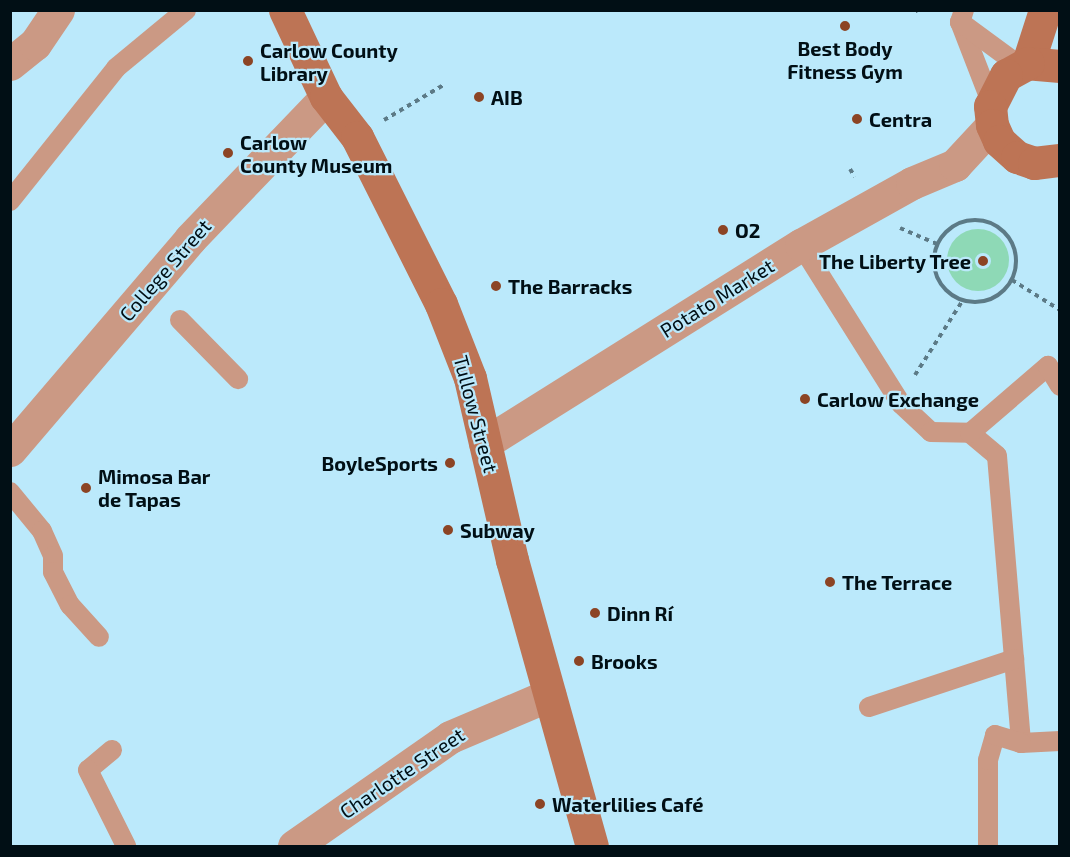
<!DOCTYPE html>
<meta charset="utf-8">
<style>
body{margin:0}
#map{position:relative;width:1070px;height:857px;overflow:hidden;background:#bbe9fb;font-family:"Exo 2",sans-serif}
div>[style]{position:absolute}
.water>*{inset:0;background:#8ed9b6}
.round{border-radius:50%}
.path>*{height:4px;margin-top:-2px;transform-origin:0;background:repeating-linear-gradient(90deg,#5c7a86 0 4.5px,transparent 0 9px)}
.path>.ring{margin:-2px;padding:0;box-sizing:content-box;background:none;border:4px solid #5c7a86;border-radius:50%}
.service>*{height:20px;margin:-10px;padding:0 10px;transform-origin:10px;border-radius:10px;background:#cb9984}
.minor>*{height:33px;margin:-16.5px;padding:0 16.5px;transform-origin:16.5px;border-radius:16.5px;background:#cb9984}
.tertiary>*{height:33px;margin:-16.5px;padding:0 16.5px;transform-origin:16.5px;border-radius:16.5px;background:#cb9984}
.secondary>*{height:33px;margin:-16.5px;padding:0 16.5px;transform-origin:16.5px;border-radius:16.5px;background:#bd7455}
.dots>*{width:16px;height:16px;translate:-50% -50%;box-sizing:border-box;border:3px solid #bbe9fb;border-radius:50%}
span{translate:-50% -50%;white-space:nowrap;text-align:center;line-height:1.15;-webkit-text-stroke:4.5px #bbe9fb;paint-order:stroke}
.poi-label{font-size:20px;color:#010f15;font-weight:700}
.left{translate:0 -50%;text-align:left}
.right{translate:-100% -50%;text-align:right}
.street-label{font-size:20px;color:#010f15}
.frame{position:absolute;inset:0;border:12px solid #010f15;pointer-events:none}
</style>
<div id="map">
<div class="water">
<i class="round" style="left:947px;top:229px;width:62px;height:62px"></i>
</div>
<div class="path">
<i style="left:915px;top:12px;width:3px;rotate:-45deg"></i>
<i style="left:384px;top:120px;width:71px;rotate:-30.5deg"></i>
<i style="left:850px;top:169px;width:9px;rotate:58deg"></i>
<i class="ring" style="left:934px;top:220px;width:78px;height:78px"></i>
<i style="left:900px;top:228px;width:40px;rotate:23.4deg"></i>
<i style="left:1012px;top:280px;width:57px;rotate:32deg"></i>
<i style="left:915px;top:375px;width:89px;rotate:-57.4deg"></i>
</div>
<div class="service">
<i style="left:964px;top:10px;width:13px;rotate:108deg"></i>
<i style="left:960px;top:22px;width:86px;rotate:68.8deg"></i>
<i style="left:960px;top:22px;width:76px;rotate:36.4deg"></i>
<i style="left:10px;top:201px;width:170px;rotate:-51.4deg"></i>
<i style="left:116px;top:68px;width:91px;rotate:-39.6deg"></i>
<i style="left:801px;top:245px;width:188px;rotate:57.8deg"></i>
<i style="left:901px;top:404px;width:41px;rotate:43deg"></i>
<i style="left:931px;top:432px;width:39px;rotate:1deg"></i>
<i style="left:970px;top:433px;width:35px;rotate:40deg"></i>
<i style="left:997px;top:456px;width:288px;rotate:85.2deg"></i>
<i style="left:1021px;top:743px;width:39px;rotate:-3deg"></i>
<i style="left:180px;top:320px;width:83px;rotate:45.5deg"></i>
<i style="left:970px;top:433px;width:103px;rotate:-40.7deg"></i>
<i style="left:1048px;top:366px;width:23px;rotate:59deg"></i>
<i style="left:10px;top:492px;width:50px;rotate:50.6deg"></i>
<i style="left:42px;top:531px;width:27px;rotate:66deg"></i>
<i style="left:53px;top:556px;width:16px;rotate:90deg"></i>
<i style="left:53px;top:572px;width:37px;rotate:63deg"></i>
<i style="left:70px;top:605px;width:43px;rotate:47.8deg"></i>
<i style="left:869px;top:707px;width:153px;rotate:-18.3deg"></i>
<i style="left:112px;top:750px;width:31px;rotate:140deg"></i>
<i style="left:88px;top:770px;width:85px;rotate:63.4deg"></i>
<i style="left:988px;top:846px;width:86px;rotate:-90deg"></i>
<i style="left:988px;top:760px;width:26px;rotate:-74deg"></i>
<i style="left:995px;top:735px;width:27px;rotate:17deg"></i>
</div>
<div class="minor">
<i style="left:10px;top:64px;width:32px;rotate:-39deg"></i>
<i style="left:35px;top:44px;width:41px;rotate:-55.9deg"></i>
<i style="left:485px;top:443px;width:373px;rotate:-32.1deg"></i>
<i style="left:801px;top:245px;width:127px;rotate:-29.2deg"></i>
<i style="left:912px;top:183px;width:47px;rotate:-22.7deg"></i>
<i style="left:955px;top:165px;width:54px;rotate:-47.2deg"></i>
<i style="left:294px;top:846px;width:190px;rotate:-34.9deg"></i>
<i style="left:450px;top:737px;width:108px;rotate:-23deg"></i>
</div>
<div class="tertiary">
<i style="left:10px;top:450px;width:277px;rotate:-49.5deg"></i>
<i style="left:190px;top:239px;width:197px;rotate:-46.2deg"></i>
</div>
<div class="secondary">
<i style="left:285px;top:10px;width:96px;rotate:64.8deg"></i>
<i style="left:326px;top:97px;width:51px;rotate:52.2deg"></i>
<i style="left:357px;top:137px;width:187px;rotate:63.3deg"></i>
<i style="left:441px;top:304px;width:79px;rotate:68.6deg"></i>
<i style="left:470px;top:378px;width:187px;rotate:77deg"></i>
<i style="left:512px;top:560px;width:297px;rotate:74.4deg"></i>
<i style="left:1028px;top:63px;width:56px;rotate:-72.2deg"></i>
<i style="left:1060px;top:66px;width:32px;rotate:-175deg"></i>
<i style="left:1028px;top:63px;width:25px;rotate:151deg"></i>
<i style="left:1006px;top:75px;width:35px;rotate:117deg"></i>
<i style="left:990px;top:106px;width:19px;rotate:84deg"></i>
<i style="left:992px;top:125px;width:17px;rotate:66deg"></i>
<i style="left:999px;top:141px;width:24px;rotate:42deg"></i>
<i style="left:1017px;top:157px;width:18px;rotate:19deg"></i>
<i style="left:1034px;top:163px;width:26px;rotate:-7deg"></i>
</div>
<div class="dots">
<i style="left:845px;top:26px;background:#8c4424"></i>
<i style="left:248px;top:61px;background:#8c4424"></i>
<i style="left:479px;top:97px;background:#8c4424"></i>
<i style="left:857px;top:119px;background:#8c4424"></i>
<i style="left:228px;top:153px;background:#8c4424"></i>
<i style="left:723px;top:230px;background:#8c4424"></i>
<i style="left:983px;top:261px;background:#8c4424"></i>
<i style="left:496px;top:286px;background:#8c4424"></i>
<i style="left:805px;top:399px;background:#8c4424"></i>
<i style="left:450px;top:463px;background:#8c4424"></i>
<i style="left:86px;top:488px;background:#8c4424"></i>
<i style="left:448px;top:530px;background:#8c4424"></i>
<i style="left:830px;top:582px;background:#8c4424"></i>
<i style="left:595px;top:613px;background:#8c4424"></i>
<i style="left:579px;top:661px;background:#8c4424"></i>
<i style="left:540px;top:804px;background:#8c4424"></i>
</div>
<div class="poi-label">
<span style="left:845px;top:60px">Best Body<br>Fitness Gym</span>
<span class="left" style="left:260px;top:62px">Carlow County<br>Library</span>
<span class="left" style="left:491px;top:97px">AIB</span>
<span class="left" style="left:869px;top:119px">Centra</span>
<span class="left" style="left:240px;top:154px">Carlow<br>County Museum</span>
<span class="left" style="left:735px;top:230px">O2</span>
<span class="right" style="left:971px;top:261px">The Liberty Tree</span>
<span class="left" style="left:508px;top:286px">The Barracks</span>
<span class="left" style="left:817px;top:399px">Carlow Exchange</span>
<span class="right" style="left:438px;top:463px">BoyleSports</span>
<span class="left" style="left:98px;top:488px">Mimosa Bar<br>de Tapas</span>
<span class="left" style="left:460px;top:530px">Subway</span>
<span class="left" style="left:842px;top:582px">The Terrace</span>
<span class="left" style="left:607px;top:613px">Dinn Rí</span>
<span class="left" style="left:591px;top:661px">Brooks</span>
<span class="left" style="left:552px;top:804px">Waterlilies Café</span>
</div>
<div class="street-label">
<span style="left:165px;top:270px;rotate:-49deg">College Street</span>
<span style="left:717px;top:298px;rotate:-32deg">Potato Market</span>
<span style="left:476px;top:414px;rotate:75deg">Tullow Street</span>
<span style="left:402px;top:773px;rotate:-34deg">Charlotte Street</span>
</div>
<div class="frame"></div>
</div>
